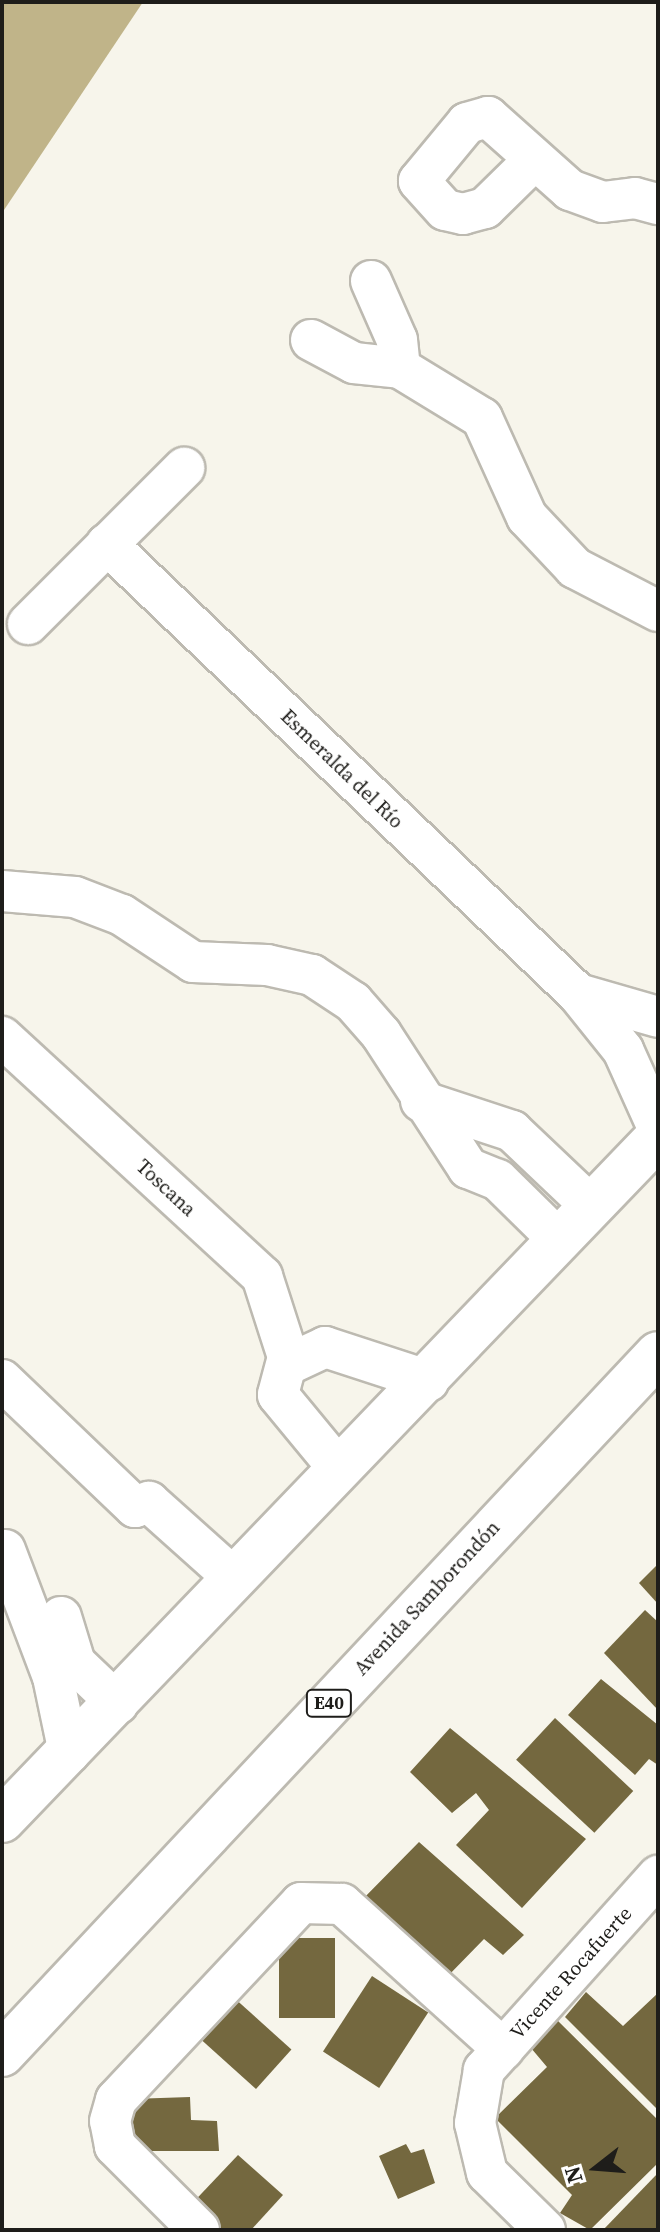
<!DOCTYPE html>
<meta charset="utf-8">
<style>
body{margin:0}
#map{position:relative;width:660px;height:2232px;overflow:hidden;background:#f7f5eb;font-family:"Source Serif 4",serif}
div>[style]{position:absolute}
.water>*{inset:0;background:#c0b489}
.building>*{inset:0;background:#74683f;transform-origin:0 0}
.roads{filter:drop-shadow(2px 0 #bdbab1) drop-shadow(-2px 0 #bdbab1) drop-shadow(0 2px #bdbab1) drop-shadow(0 -2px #bdbab1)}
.minor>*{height:40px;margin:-20px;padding:0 20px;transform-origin:20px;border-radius:20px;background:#fff}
.trunk>*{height:44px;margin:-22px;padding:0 22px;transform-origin:22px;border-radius:22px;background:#fff}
span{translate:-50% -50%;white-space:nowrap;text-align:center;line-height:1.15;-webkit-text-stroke:6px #fff;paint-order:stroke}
.shield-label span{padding:2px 6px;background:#fff;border:2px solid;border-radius:6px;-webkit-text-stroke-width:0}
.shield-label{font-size:18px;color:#1e1d1a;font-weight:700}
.street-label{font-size:20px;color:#1e1d1a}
.frame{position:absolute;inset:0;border:4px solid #1e1d1a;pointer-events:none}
.north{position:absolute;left:556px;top:2128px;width:80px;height:80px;-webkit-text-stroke:6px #fff;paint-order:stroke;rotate:253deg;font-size:22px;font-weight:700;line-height:32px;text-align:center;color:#1e1d1a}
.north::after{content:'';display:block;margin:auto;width:28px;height:36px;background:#1e1d1a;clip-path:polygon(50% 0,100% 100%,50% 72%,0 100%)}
</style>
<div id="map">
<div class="water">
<i style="clip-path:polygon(2px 2px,143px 2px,2px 213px)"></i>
</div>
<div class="building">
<i style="clip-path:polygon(658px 1564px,658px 1604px,639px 1583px)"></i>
<i style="clip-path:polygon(645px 1610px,658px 1622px,658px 1710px,604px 1653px)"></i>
<i style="clip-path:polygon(601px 1679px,658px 1725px,658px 1765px,649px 1759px,635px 1775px,568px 1715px)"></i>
<i style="left:555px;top:1718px;width:107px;height:57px;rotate:43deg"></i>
<i style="clip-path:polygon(450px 1728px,586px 1839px,522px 1908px,456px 1845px,489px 1810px,476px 1793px,452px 1813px,410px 1772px)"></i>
<i style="clip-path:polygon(419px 1842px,524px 1935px,503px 1955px,484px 1939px,443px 1981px,357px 1905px)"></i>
<i style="left:335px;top:1938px;width:80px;height:56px;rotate:90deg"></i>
<i style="left:372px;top:1976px;width:67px;height:90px;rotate:33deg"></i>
<i style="clip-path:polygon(586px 1992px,623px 2026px,658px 1993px,656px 2108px,565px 2017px)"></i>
<i style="left:232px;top:1996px;width:80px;height:53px;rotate:42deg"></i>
<i style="clip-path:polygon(557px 2020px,658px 2120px,658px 2163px,590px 2230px,560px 2213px,572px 2195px,495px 2118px,547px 2067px,531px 2048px)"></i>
<i style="clip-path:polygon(190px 2097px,191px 2120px,217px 2121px,219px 2151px,132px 2151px,131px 2099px)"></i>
<i style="clip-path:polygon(406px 2144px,411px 2153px,424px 2149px,435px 2183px,398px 2199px,379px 2156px)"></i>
<i style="clip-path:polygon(238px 2155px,283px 2195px,251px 2230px,204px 2230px,184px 2212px)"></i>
<i style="clip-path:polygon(658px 2173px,658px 2230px,603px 2230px)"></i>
</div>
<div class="roads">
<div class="minor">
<i style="left:532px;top:162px;width:66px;rotate:135.6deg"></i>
<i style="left:485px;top:208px;width:23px;rotate:165deg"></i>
<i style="left:463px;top:214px;width:18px;rotate:-167deg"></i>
<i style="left:445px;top:210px;width:39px;rotate:-132deg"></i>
<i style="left:419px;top:181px;width:75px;rotate:-50.4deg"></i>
<i style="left:467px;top:123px;width:22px;rotate:-16deg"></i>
<i style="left:488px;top:117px;width:110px;rotate:41.7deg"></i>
<i style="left:570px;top:190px;width:35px;rotate:20deg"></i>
<i style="left:603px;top:202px;width:32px;rotate:-7deg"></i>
<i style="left:635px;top:198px;width:24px;rotate:15deg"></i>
<i style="left:371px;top:281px;width:64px;rotate:66.2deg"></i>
<i style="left:397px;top:340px;width:28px;rotate:84deg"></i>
<i style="left:311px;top:340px;width:49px;rotate:28.1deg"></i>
<i style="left:354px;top:363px;width:46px;rotate:6.2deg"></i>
<i style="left:400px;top:368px;width:96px;rotate:31.4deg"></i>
<i style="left:482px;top:418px;width:109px;rotate:65.6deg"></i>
<i style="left:527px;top:517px;width:70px;rotate:46.7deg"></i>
<i style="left:575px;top:568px;width:93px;rotate:27.4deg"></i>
<i style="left:107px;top:544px;width:651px;rotate:43.69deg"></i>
<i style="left:578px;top:994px;width:72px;rotate:51.2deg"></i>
<i style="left:623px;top:1050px;width:85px;rotate:65.8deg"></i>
<i style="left:28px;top:624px;width:221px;rotate:-45deg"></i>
<i style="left:2px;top:891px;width:73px;rotate:4.7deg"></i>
<i style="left:75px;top:897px;width:50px;rotate:21deg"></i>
<i style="left:122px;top:915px;width:85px;rotate:33.5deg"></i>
<i style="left:193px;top:962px;width:74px;rotate:2.3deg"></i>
<i style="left:267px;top:965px;width:46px;rotate:12.5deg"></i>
<i style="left:312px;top:975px;width:49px;rotate:33.4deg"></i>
<i style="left:353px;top:1002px;width:43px;rotate:48.8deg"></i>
<i style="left:381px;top:1034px;width:160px;rotate:57deg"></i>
<i style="left:468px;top:1168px;width:32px;rotate:22deg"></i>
<i style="left:498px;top:1180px;width:84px;rotate:44.5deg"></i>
<i style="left:578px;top:994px;width:83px;rotate:16deg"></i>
<i style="left:2px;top:1037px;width:353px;rotate:42.6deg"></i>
<i style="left:262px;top:1276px;width:85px;rotate:72.2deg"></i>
<i style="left:288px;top:1357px;width:39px;rotate:105deg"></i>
<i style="left:278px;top:1395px;width:96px;rotate:50.5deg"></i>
<i style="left:421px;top:1101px;width:96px;rotate:18.2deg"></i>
<i style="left:512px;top:1131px;width:108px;rotate:43.5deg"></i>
<i style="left:289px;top:1364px;width:40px;rotate:-25deg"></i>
<i style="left:325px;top:1347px;width:109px;rotate:18.1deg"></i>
<i style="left:2px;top:1380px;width:184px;rotate:43.7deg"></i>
<i style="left:135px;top:1507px;width:15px;rotate:-20deg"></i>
<i style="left:149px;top:1502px;width:114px;rotate:41.8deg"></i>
<i style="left:5px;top:1550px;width:136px;rotate:69.3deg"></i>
<i style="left:53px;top:1677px;width:78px;rotate:78.1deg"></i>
<i style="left:61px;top:1617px;width:48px;rotate:73.1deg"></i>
<i style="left:75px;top:1663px;width:59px;rotate:43.6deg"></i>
<i style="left:199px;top:2230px;width:119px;rotate:-135deg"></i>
<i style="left:115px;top:2146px;width:25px;rotate:-101deg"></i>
<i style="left:110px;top:2121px;width:22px;rotate:-74deg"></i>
<i style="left:116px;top:2100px;width:270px;rotate:-46.8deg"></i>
<i style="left:301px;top:1903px;width:41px;rotate:1.4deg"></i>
<i style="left:342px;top:1904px;width:217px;rotate:42deg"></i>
<i style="left:545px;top:2230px;width:81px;rotate:-135.5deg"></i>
<i style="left:487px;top:2173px;width:51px;rotate:-103.5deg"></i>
<i style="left:475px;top:2123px;width:54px;rotate:-80.4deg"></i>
<i style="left:484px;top:2070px;width:261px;rotate:-48.1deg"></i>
</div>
<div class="trunk">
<i style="left:2px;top:1820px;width:947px;rotate:-46.16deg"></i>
<i style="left:2px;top:2054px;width:959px;rotate:-46.86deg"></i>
</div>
</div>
<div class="shield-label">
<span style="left:329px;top:1703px">E40</span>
</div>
<div class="street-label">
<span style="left:342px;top:769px;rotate:44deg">Esmeralda del Río</span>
<span style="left:166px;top:1188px;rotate:43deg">Toscana</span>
<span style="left:427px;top:1598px;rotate:-47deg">Avenida Samborondón</span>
<span style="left:571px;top:1973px;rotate:-48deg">Vicente Rocafuerte</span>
</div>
<div class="frame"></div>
<div class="north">N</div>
</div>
